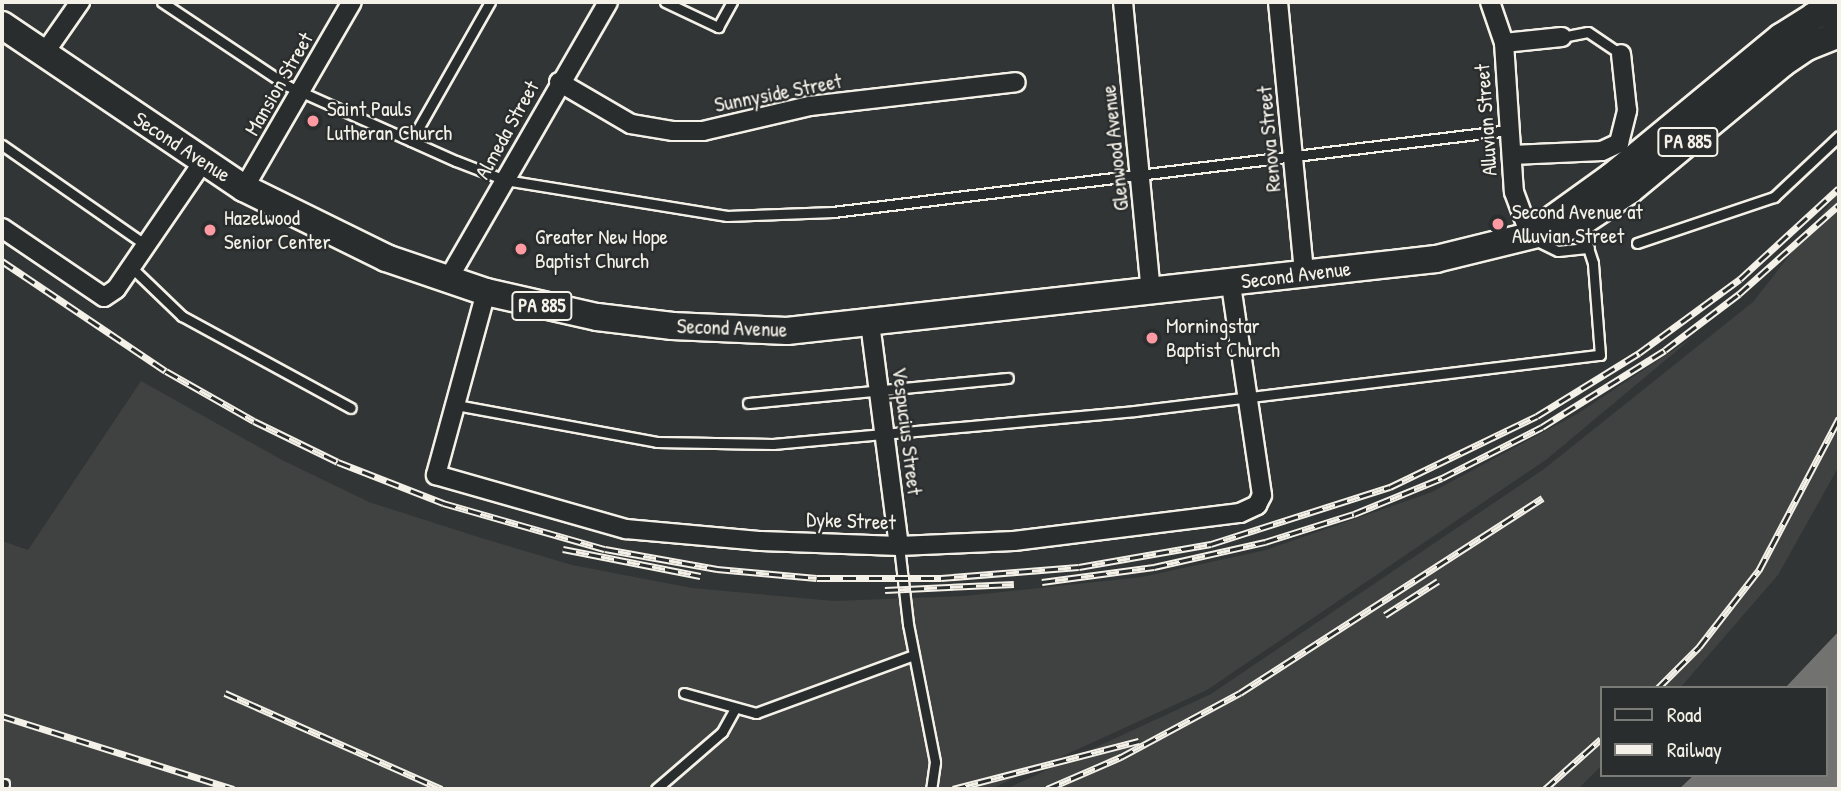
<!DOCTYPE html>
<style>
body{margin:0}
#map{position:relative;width:1841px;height:791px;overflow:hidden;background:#323535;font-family:"Patrick Hand",sans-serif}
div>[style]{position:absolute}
.built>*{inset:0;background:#404242}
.water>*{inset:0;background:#727370}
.roads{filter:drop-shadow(2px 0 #f4f1e8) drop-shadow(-2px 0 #f4f1e8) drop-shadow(0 2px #f4f1e8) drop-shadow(0 -2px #f4f1e8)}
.lane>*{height:9px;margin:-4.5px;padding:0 4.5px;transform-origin:4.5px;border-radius:4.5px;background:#2a2d2e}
.street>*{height:18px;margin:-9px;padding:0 9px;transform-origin:9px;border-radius:9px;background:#2a2d2e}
.primary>*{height:26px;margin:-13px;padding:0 13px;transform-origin:13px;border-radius:13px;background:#2a2d2e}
.rail>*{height:7px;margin-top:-3.5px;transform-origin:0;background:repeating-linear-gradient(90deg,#2a2d2e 0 13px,#f4f1e8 0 26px);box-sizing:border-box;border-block:2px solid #f4f1e8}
.dots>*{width:19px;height:19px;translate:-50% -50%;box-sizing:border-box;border:4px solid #2a2d2e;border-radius:50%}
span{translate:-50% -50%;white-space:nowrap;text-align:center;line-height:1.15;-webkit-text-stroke:5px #2a2d2e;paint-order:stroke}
.shield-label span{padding:2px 5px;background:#2a2d2e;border:2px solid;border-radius:5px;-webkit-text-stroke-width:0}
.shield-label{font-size:19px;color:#f4f1e8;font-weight:700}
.street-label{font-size:21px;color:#f4f1e8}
.poi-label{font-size:21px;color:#f4f1e8}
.left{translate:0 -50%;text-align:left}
.frame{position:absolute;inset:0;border:4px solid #f4f1e8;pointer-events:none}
.legend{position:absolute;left:1600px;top:686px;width:228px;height:91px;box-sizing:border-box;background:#2a2d2e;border:2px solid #7b7b78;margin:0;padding:9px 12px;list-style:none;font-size:21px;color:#f4f1e8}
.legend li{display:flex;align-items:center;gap:14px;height:35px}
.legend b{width:35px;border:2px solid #7b7b78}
</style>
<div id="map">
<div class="built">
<i style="clip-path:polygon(1839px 192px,1839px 466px,1778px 575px,1680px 688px,1601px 688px,1601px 766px,1578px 789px,1006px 789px,1211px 694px,1544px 469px,1753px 302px)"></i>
<i style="clip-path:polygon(1692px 338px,1547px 459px,1207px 690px,991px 789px,2px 789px,2px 541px,28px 550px,141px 381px,282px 460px,369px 502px,478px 537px,572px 565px,692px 588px,834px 601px,965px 596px,1142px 577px,1266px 550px,1432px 492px,1577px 414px)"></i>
</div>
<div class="water">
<i style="clip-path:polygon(1839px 631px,1839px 789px,1679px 789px,1694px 775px,1825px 775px,1825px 688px,1785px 688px)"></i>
</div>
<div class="roads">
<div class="lane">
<i style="left:162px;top:2px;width:151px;rotate:33.7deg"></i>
<i style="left:288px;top:86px;width:184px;rotate:24.1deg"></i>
<i style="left:456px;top:161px;width:53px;rotate:21.2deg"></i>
<i style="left:505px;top:180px;width:225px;rotate:9.2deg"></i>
<i style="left:727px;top:216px;width:106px;rotate:-2.2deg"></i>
<i style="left:833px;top:212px;width:682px;rotate:-6.91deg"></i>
<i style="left:665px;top:2px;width:59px;rotate:25.3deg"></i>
<i style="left:718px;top:27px;width:29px;rotate:-61deg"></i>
<i style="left:1562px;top:37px;width:26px;rotate:-11deg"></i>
<i style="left:1588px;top:32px;width:40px;rotate:34deg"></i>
<i style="left:411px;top:141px;width:160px;rotate:-60.4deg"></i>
<i style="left:2px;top:145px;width:175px;rotate:34.8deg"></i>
<i style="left:1535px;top:240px;width:25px;rotate:26deg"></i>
<i style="left:1558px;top:251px;width:31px;rotate:-6deg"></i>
<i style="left:1637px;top:243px;width:145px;rotate:-18.6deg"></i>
<i style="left:1774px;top:197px;width:89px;rotate:-43.2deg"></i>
<i style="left:131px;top:267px;width:71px;rotate:43.9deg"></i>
<i style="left:182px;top:316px;width:192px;rotate:28.6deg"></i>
<i style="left:748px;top:403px;width:261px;rotate:-5.5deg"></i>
<i style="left:456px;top:405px;width:204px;rotate:10.4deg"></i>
<i style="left:657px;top:442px;width:116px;rotate:1deg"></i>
<i style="left:773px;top:444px;width:364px;rotate:-5.2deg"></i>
<i style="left:1135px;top:411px;width:468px;rotate:-6.9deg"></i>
<i style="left:1600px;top:355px;width:92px;rotate:-94.4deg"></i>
<i style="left:1593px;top:263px;width:38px;rotate:-108deg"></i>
<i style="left:899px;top:546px;width:79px;rotate:83.4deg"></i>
<i style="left:908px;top:624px;width:141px;rotate:78.9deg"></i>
<i style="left:935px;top:762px;width:27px;rotate:98deg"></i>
<i style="left:684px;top:693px;width:75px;rotate:15.5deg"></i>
<i style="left:756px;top:713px;width:168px;rotate:-20.2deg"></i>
<i style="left:2px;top:784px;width:2px"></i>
<i style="left:656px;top:789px;width:87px;rotate:-40.8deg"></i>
<i style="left:722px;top:732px;width:26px;rotate:-61deg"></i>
</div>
<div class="street">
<i style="left:1123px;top:2px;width:290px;rotate:84.5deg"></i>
<i style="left:1278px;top:2px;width:272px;rotate:84.5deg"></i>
<i style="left:1490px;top:2px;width:43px;rotate:71.1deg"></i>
<i style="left:1504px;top:43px;width:149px;rotate:86.2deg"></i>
<i style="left:1514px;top:192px;width:46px;rotate:69.6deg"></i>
<i style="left:1504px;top:43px;width:58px;rotate:-5.9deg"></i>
<i style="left:43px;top:55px;width:65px;rotate:-55.1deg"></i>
<i style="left:559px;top:82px;width:83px;rotate:30.3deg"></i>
<i style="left:631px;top:124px;width:43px;rotate:9.5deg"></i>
<i style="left:673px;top:131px;width:30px"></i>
<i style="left:703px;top:131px;width:110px;rotate:-13.2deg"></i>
<i style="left:810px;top:106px;width:207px;rotate:-6.6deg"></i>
<i style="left:1512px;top:155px;width:90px;rotate:-2.5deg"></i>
<i style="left:1602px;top:151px;width:19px;rotate:-25deg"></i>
<i style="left:1619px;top:143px;width:34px;rotate:-76deg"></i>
<i style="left:1627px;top:110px;width:56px;rotate:-96.1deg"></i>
<i style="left:244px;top:188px;width:215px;rotate:-59.9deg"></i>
<i style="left:2px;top:228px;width:123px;rotate:34.1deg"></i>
<i style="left:104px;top:297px;width:14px;rotate:-34deg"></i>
<i style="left:116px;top:289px;width:154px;rotate:-55.6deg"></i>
<i style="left:447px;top:281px;width:322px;rotate:-60deg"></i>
<i style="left:486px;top:292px;width:190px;rotate:105.3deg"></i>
<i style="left:436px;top:475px;width:198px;rotate:15.9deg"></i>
<i style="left:626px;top:529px;width:136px;rotate:5.1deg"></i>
<i style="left:761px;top:541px;width:138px;rotate:2.1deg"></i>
<i style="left:899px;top:546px;width:115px;rotate:-2.5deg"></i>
<i style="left:1014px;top:541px;width:228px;rotate:-7.1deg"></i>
<i style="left:1240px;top:513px;width:19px;rotate:-25deg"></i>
<i style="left:1257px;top:505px;width:11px;rotate:-63deg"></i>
<i style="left:1262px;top:495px;width:213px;rotate:-98.4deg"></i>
<i style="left:870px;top:323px;width:225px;rotate:82.6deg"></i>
</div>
<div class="primary">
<i style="left:2px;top:25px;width:292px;rotate:34deg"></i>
<i style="left:244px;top:188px;width:158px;rotate:26.2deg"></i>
<i style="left:386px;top:258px;width:106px;rotate:18.8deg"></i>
<i style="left:486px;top:292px;width:114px;rotate:12.7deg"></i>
<i style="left:597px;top:317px;width:76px;rotate:6.8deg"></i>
<i style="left:672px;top:326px;width:115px;rotate:2.5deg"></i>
<i style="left:787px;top:331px;width:653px;rotate:-6.33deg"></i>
<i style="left:1436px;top:259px;width:147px;rotate:-13.8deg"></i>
<i style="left:1579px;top:224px;width:61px;rotate:-33.7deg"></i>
<i style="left:1630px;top:190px;width:199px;rotate:-39.7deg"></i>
<i style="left:1783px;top:63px;width:29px;rotate:-34deg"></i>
<i style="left:1807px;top:47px;width:35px;rotate:-22deg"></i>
<i style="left:1540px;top:228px;width:87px;rotate:-35.7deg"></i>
<i style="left:1611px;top:177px;width:220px;rotate:-39.5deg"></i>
<i style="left:1781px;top:37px;width:39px;rotate:-32deg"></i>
<i style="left:1814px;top:16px;width:26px;rotate:-16deg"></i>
</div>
</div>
<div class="rail">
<i style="left:2px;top:261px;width:197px;rotate:33.9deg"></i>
<i style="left:166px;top:371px;width:101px;rotate:29.6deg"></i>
<i style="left:254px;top:421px;width:93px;rotate:26deg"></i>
<i style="left:338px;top:462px;width:113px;rotate:21.3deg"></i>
<i style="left:443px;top:503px;width:168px;rotate:15.9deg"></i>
<i style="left:605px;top:549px;width:114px;rotate:10.1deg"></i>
<i style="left:717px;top:569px;width:100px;rotate:5.1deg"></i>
<i style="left:817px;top:578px;width:124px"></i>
<i style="left:941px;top:578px;width:138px;rotate:-4.6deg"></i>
<i style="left:1079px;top:567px;width:134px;rotate:-9.9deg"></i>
<i style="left:1211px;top:544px;width:188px;rotate:-17.7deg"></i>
<i style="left:1390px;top:487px;width:163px;rotate:-25.8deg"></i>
<i style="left:1537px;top:416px;width:120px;rotate:-31.7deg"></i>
<i style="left:1639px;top:353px;width:125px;rotate:-36.2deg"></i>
<i style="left:1740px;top:279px;width:134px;rotate:-42.6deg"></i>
<i style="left:563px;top:549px;width:140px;rotate:11.1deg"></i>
<i style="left:1042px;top:582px;width:113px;rotate:-7.6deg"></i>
<i style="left:1154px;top:567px;width:114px;rotate:-12.7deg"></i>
<i style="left:1265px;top:542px;width:93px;rotate:-17.5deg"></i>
<i style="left:1354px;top:514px;width:95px;rotate:-22.2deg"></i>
<i style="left:1442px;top:478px;width:112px;rotate:-27deg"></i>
<i style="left:1542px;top:427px;width:145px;rotate:-32deg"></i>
<i style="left:1665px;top:350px;width:93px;rotate:-37.1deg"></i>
<i style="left:1739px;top:294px;width:134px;rotate:-41.7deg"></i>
<i style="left:885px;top:590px;width:129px;rotate:-2.7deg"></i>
<i style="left:1385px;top:615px;width:63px;rotate:-32.7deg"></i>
<i style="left:1658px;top:688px;width:58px;rotate:-45deg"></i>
<i style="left:1699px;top:647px;width:98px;rotate:-52.1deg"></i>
<i style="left:1759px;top:570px;width:172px;rotate:-62.2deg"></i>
<i style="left:225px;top:693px;width:237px;rotate:23.9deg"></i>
<i style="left:2px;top:716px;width:243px;rotate:17.5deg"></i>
<i style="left:953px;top:789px;width:192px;rotate:-14.5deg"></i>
<i style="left:1047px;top:789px;width:81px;rotate:-23.4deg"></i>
<i style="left:1121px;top:757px;width:135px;rotate:-28.3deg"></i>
<i style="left:1240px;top:693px;width:360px;rotate:-32.8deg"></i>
<i style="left:1545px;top:789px;width:75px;rotate:-41.8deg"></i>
</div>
<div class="dots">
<i style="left:313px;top:121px;background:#ff9aa2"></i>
<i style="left:1498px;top:224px;background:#ff9aa2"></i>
<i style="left:210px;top:230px;background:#ff9aa2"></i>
<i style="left:521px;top:249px;background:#ff9aa2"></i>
<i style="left:1152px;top:338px;background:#ff9aa2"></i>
</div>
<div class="shield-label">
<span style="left:1688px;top:142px">PA 885</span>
<span style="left:542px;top:306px">PA 885</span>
</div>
<div class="street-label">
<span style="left:279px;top:84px;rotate:-60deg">Mansion Street</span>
<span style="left:778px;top:93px;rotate:-11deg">Sunnyside Street</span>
<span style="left:1486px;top:120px;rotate:-94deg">Alluvian Street</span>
<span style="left:507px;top:130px;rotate:-61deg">Almeda Street</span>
<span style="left:1269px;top:139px;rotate:-95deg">Renova Street</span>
<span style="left:182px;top:147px;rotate:33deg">Second Avenue</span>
<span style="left:1115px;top:148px;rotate:-96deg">Glenwood Avenue</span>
<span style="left:1296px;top:275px;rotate:-7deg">Second Avenue</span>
<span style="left:732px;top:328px;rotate:2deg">Second Avenue</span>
<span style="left:907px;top:431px;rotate:83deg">Vespucius Street</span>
<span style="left:851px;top:521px;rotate:2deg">Dyke Street</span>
</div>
<div class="poi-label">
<span class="left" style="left:327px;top:121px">Saint Pauls<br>Lutheran Church</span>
<span class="left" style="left:1512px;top:224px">Second Avenue at<br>Alluvian Street</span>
<span class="left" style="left:224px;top:230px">Hazelwood<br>Senior Center</span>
<span class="left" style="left:535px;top:249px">Greater New Hope<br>Baptist Church</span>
<span class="left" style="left:1166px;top:338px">Morningstar<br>Baptist Church</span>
</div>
<div class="frame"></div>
<ul class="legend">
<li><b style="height:9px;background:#2a2d2e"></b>Road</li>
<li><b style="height:9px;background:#f4f1e8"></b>Railway</li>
</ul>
</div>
